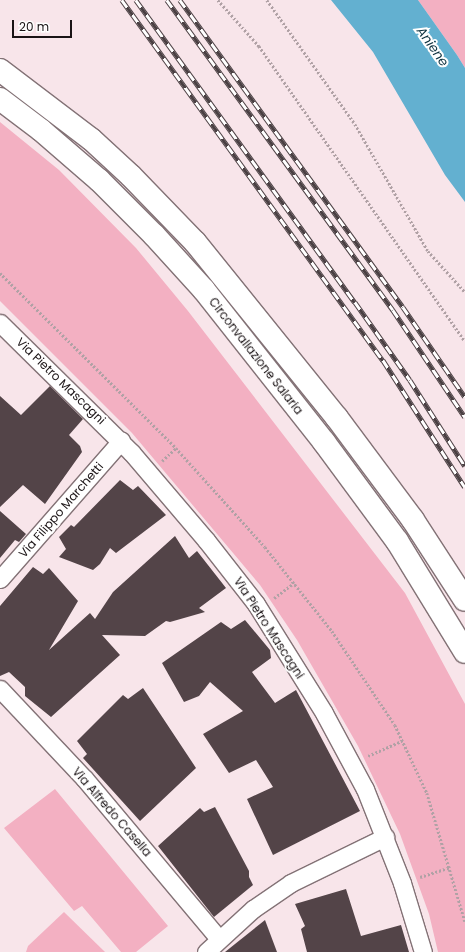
<!DOCTYPE html>
<style>
body{margin:0}
#map{position:relative;width:465px;height:952px;overflow:hidden;background:#f8e5ea;font-family:Poppins,sans-serif}
div>[style]{position:absolute}
.green>*{inset:0;background:#f3b0c2}
.water>*{inset:0;background:#63b0d0}
.building>*{inset:0;background:#534448}
.path>*{height:2.5px;margin-top:-1.25px;transform-origin:0;background:repeating-linear-gradient(90deg,#b0a1a5 0 2px,transparent 0 4px)}
.roads{filter:drop-shadow(1px 0 #837276) drop-shadow(-1px 0 #837276) drop-shadow(0 1px #837276) drop-shadow(0 -1px #837276)}
.street>*{height:17px;margin:-8.5px;padding:0 8.5px;transform-origin:8.5px;border-radius:8.5px;background:#fff}
.highway>*{height:22px;margin:-11px;padding:0 11px;transform-origin:11px;border-radius:11px;background:#fff}
.rail>*{height:4.5px;margin-top:-2.25px;transform-origin:0;background:repeating-linear-gradient(90deg,#fff 0 9px,#4a4043 0 18px);box-sizing:border-box;border-block:1px solid #4a4043}
span{translate:-50% -50%;white-space:nowrap;text-align:center;line-height:1.15;-webkit-text-stroke:4px #fff;paint-order:stroke}
.street-label{font-size:12px;color:#1a1315}
.water-label{font-size:13px;color:#0b303e;font-style:italic}
.scale{position:absolute;left:12px;top:20px;width:60px;height:18px;box-sizing:border-box;border:2px solid #1a1315;border-top:0;padding-left:5px;font-size:12px;line-height:14px;white-space:nowrap;color:#1a1315;-webkit-text-stroke:3px #fff;paint-order:stroke}
</style>
<div id="map">
<div class="green">
<i style="clip-path:polygon(418px 0,465px 0,465px 68px,457px 55px)"></i>
<i style="clip-path:polygon(0 122px,59px 170px,136px 248px,188px 311px,405px 593px,465px 704px,465px 952px,438px 952px,429px 914px,400px 834px,358px 746px,297px 640px,260px 585px,132px 433px,0 301px)"></i>
<i style="clip-path:polygon(55px 789px,168px 926px,136px 952px,121px 952px,82px 906px,74px 911px,4px 828px)"></i>
<i style="clip-path:polygon(64px 912px,105px 952px,26px 952px,28px 946px)"></i>
</div>
<div class="water">
<i style="clip-path:polygon(331px 0,418px 0,457px 55px,465px 68px,465px 202px,445px 175px,373px 52px)"></i>
</div>
<div class="building">
<i style="clip-path:polygon(50px 386px,83px 419px,69px 435px,80px 446px,82px 452px,45px 504px,23px 485px,0 507px,0 396px,21px 415px)"></i>
<i style="clip-path:polygon(120px 480px,133px 490px,138px 486px,166px 515px,116px 553px,110px 548px,100px 564px,93px 570px,59px 557px,66px 549px,59px 537px,71px 525px,74px 527px)"></i>
<i style="clip-path:polygon(0 511px,26px 534px,19px 542px,15px 540px,0 558px)"></i>
<i style="clip-path:polygon(175px 536px,189px 558px,197px 551px,226px 588px,199px 608px,205px 612px,170px 622px,166px 621px,145px 636px,102px 635px,120px 655px,51px 717px,25px 696px,25px 687px,9px 672px,0 676px,0 606px,33px 567px,43px 574px,49px 568px,78px 601px,49px 650px,90px 613px,95px 619px,113px 592px)"></i>
<i style="clip-path:polygon(245px 620px,270px 650px,271px 658px,252px 672px,275px 703px,296px 690px,360px 811px,273px 855px,247px 799px,273px 787px,256px 760px,229px 773px,203px 734px,243px 711px,210px 682px,199px 696px,184px 702px,162px 663px,221px 622px,231px 629px)"></i>
<i style="clip-path:polygon(143px 688px,196px 768px,140px 821px,83px 758px,87px 754px,77px 741px,123px 695px,128px 699px)"></i>
<i style="clip-path:polygon(215px 807px,249px 871px,249px 877px,253px 885px,214px 917px,158px 846px,200px 808px,204px 812px)"></i>
<i style="clip-path:polygon(346px 889px,361px 936px,401px 925px,409px 952px,307px 952px,301px 929px,305px 926px,295px 904px)"></i>
<i style="clip-path:polygon(265px 920px,277px 952px,225px 952px)"></i>
</div>
<div class="path">
<i style="left:218px;top:0;width:62px;rotate:48.3deg"></i>
<i style="left:259px;top:46px;width:360px;rotate:55.1deg"></i>
<i style="left:267px;top:0;width:152px;rotate:54.6deg"></i>
<i style="left:355px;top:124px;width:146px;rotate:60.1deg"></i>
<i style="left:428px;top:251px;width:55px;rotate:47.9deg"></i>
<i style="left:0;top:273px;width:248px;rotate:44.8deg"></i>
<i style="left:176px;top:448px;width:133px;rotate:48deg"></i>
<i style="left:265px;top:547px;width:107px;rotate:51.4deg"></i>
<i style="left:332px;top:631px;width:113px;rotate:56.2deg"></i>
<i style="left:395px;top:725px;width:75px;rotate:64.8deg"></i>
<i style="left:427px;top:793px;width:134px;rotate:73.5deg"></i>
<i style="left:162px;top:461px;width:19px;rotate:-43deg"></i>
<i style="left:274px;top:598px;width:25px;rotate:-37deg"></i>
<i style="left:368px;top:756px;width:37px;rotate:-24deg"></i>
<i style="left:420px;top:877px;width:32px;rotate:-18deg"></i>
</div>
<div class="roads">
<div class="street">
<i style="left:0;top:323px;width:184px;rotate:44.6deg"></i>
<i style="left:131px;top:452px;width:116px;rotate:49.6deg"></i>
<i style="left:206px;top:540px;width:81px;rotate:52deg"></i>
<i style="left:256px;top:604px;width:128px;rotate:58deg"></i>
<i style="left:324px;top:713px;width:86px;rotate:61.7deg"></i>
<i style="left:365px;top:789px;width:101px;rotate:68.5deg"></i>
<i style="left:402px;top:883px;width:72px;rotate:73.1deg"></i>
<i style="left:0;top:579px;width:184px;rotate:-48.8deg"></i>
<i style="left:0;top:689px;width:122px;rotate:46.7deg"></i>
<i style="left:84px;top:778px;width:210px;rotate:50deg"></i>
<i style="left:206px;top:952px;width:64px;rotate:-42.5deg"></i>
<i style="left:253px;top:909px;width:46px;rotate:-34.4deg"></i>
<i style="left:291px;top:883px;width:105px;rotate:-26.1deg"></i>
</div>
<div class="highway">
<i style="left:0;top:70px;width:114px;rotate:37.2deg"></i>
<i style="left:91px;top:139px;width:54px;rotate:42.8deg"></i>
<i style="left:131px;top:176px;width:92px;rotate:45.9deg"></i>
<i style="left:195px;top:242px;width:226px;rotate:51.1deg"></i>
<i style="left:337px;top:418px;width:127px;rotate:53.3deg"></i>
<i style="left:413px;top:520px;width:95px;rotate:57deg"></i>
<i style="left:0;top:99px;width:51px;rotate:37.1deg"></i>
<i style="left:41px;top:130px;width:77px;rotate:40.8deg"></i>
<i style="left:99px;top:180px;width:78px;rotate:45deg"></i>
<i style="left:154px;top:235px;width:74px;rotate:47.7deg"></i>
<i style="left:204px;top:290px;width:194px;rotate:51.7deg"></i>
<i style="left:324px;top:442px;width:123px;rotate:53.6deg"></i>
<i style="left:397px;top:541px;width:130px;rotate:58.5deg"></i>
</div>
</div>
<div class="rail">
<i style="left:122px;top:0;width:445px;rotate:54.1deg"></i>
<i style="left:383px;top:360px;width:151px;rotate:57.2deg"></i>
<i style="left:136px;top:0;width:373px;rotate:54.1deg"></i>
<i style="left:355px;top:302px;width:95px;rotate:54.8deg"></i>
<i style="left:410px;top:380px;width:102px;rotate:57.4deg"></i>
<i style="left:167px;top:0;width:384px;rotate:53.9deg"></i>
<i style="left:393px;top:310px;width:129px;rotate:56.1deg"></i>
<i style="left:180px;top:0;width:379px;rotate:54deg"></i>
<i style="left:403px;top:307px;width:109px;rotate:55.4deg"></i>
</div>
<div class="street-label">
<span style="left:256px;top:356px;rotate:52deg">Circonvallazione Salaria</span>
<span style="left:61px;top:381px;rotate:44deg">Via Pietro Mascagni</span>
<span style="left:61px;top:510px;rotate:-49deg">Via Filippo Marchetti</span>
<span style="left:269px;top:628px;rotate:57deg">Via Pietro Mascagni</span>
<span style="left:112px;top:812px;rotate:49deg">Via Alfredo Casella</span>
</div>
<div class="water-label">
<span style="left:432px;top:47px;rotate:55deg">Aniene</span>
</div>
<div class="scale">20 m</div>
</div>
